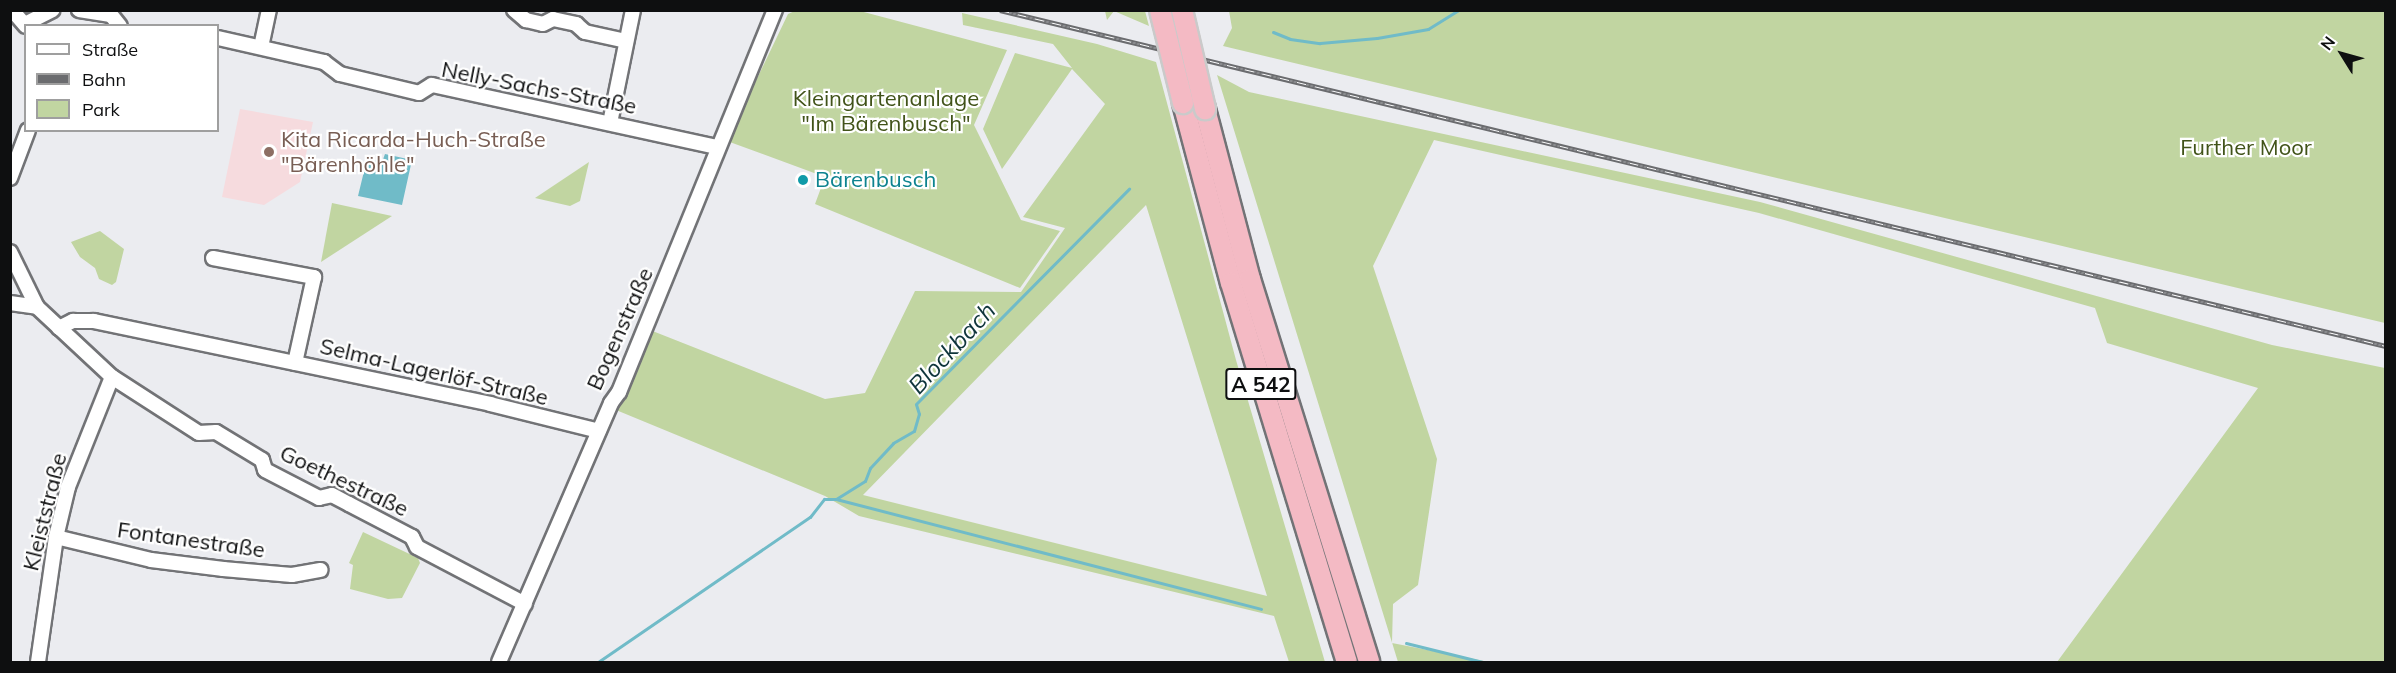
<!DOCTYPE html>
<meta charset="utf-8">
<style>
body{margin:0}
#map{position:relative;width:2396px;height:673px;overflow:hidden;background:#ebecf0;font-family:Mulish,sans-serif}
div>[style]{position:absolute}
.education>*{inset:0;background:#f6dbde}
.green>*{inset:0;background:#c1d5a1}
.water>*{inset:0;background:#70bbc8}
.stream>*{height:3px;margin:-1.5px;padding:0 1.5px;transform-origin:1.5px;border-radius:1.5px;background:#70bbc8}
.roads{filter:drop-shadow(2px 0 #727376) drop-shadow(-2px 0 #727376) drop-shadow(0 2px #727376) drop-shadow(0 -2px #727376)}
.minor>*{height:14px;margin:-7px;padding:0 7px;transform-origin:7px;border-radius:7px;background:#fff}
.highway>*{height:20px;margin:-10px;padding:0 10px;transform-origin:10px;border-radius:10px;background:#f4bac4}
.rail>*{height:5px;margin-top:-2.5px;transform-origin:0;background:repeating-linear-gradient(90deg,#fff 0 9px,#6b6c6f 0 18px);box-sizing:border-box;border-block:2px solid #6b6c6f}
.bridges{filter:drop-shadow(2px 0 #cacaca) drop-shadow(-2px 0 #cacaca) drop-shadow(0 2px #cacaca) drop-shadow(0 -2px #cacaca)}
.highway-bridge>*{height:20px;margin:-10px;padding:0 10px;transform-origin:10px;border-radius:10px;background:#f4bac4}
.dots>*{width:16px;height:16px;translate:-50% -50%;box-sizing:border-box;border:3px solid #fff;border-radius:50%}
span{translate:-50% -50%;white-space:nowrap;text-align:center;line-height:1.15;-webkit-text-stroke:4.5px #fff;paint-order:stroke}
.shield-label span{padding:2px 4px;background:#fff;border:2px solid;border-radius:4px;-webkit-text-stroke-width:0}
.shield-label{font-size:21px;color:#0e0f10;font-weight:700}
.street-label{font-size:22px;color:#0e0f10}
.park-label{font-size:22px;color:#415319}
.education-label{font-size:22px;color:#785e54}
.left{translate:0 -50%;text-align:left}
.culture-label{font-size:22px;color:#0d838f}
.water-label{font-size:24px;color:#0f353b;font-style:italic}
.frame{position:absolute;inset:0;border:12px solid #0e0f10;pointer-events:none}
.legend{position:absolute;left:24px;top:24px;width:195px;height:108px;box-sizing:border-box;background:#fff;border:2px solid #9f9f9f;margin:0;padding:8px 10px;list-style:none;font-size:18px;color:#0e0f10}
.legend li{display:flex;align-items:center;gap:12px;height:30px}
.legend b{width:30px;border:2px solid #9f9f9f}
.north{position:absolute;left:2312px;top:24px;width:60px;height:60px;-webkit-text-stroke:4px #fff;paint-order:stroke;rotate:307deg;font-size:16px;font-weight:700;line-height:24px;text-align:center;color:#0e0f10}
.north::after{content:'';display:block;margin:auto;width:21px;height:27px;background:#0e0f10;clip-path:polygon(50% 0,100% 100%,50% 72%,0 100%)}
</style>
<div id="map">
<div class="education">
<i style="clip-path:polygon(240px 109px,313px 122px,300px 182px,264px 205px,222px 197px)"></i>
</div>
<div class="green">
<i style="clip-path:polygon(797px 10px,860px 11px,1007px 50px,974px 125px,1021px 220px,1060px 231px,1020px 288px,815px 204px,825px 177px,727px 141px,788px 14px)"></i>
<i style="clip-path:polygon(1105px 11px,1145px 11px,1149px 26px,1114px 11px,1107px 20px)"></i>
<i style="clip-path:polygon(1229px 11px,2385px 11px,2385px 323px,1223px 46px,1232px 28px)"></i>
<i style="clip-path:polygon(evenodd,962px 13px,1097px 44px,1156px 62px,1236px 360px,1325px 662px,1289px 662px,1274px 616px,859px 516px,825px 496px,616px 410px,650px 330px,825px 399px,865px 393px,915px 291px,1021px 292px,1065px 228px,1023px 217px,1105px 104px,1072px 69px,1002px 169px,983px 129px,1015px 53px,1072px 68px,1053px 44px,963px 25px,962px 13px,1146px 205px,1267px 596px,863px 495px,1146px 205px)"></i>
<i style="clip-path:polygon(1217px 75px,1249px 92px,1760px 202px,2272px 345px,2385px 368px,2385px 662px,2057px 662px,2258px 388px,2107px 343px,2095px 308px,1759px 213px,1434px 140px,1373px 266px,1437px 459px,1418px 585px,1393px 604px,1392px 643px,1489px 662px,1398px 662px)"></i>
<i style="clip-path:polygon(589px 162px,580px 201px,570px 206px,535px 198px)"></i>
<i style="clip-path:polygon(332px 203px,392px 216px,321px 262px)"></i>
<i style="clip-path:polygon(100px 231px,124px 249px,116px 282px,112px 285px,99px 279px,95px 268px,80px 257px,71px 242px)"></i>
<i style="clip-path:polygon(363px 532px,418px 558px,420px 563px,402px 598px,388px 599px,350px 589px,353px 565px,349px 563px)"></i>
</div>
<div class="water">
<i style="clip-path:polygon(385px 154px,412px 160px,402px 205px,358px 196px,367px 159px,382px 162px)"></i>
</div>
<div class="stream">
<i style="left:1273px;top:32px;width:18px;rotate:22deg"></i>
<i style="left:1290px;top:39px;width:30px;rotate:8deg"></i>
<i style="left:1320px;top:43px;width:57px;rotate:-5deg"></i>
<i style="left:1377px;top:38px;width:52px;rotate:-10deg"></i>
<i style="left:1428px;top:29px;width:36px;rotate:-32deg"></i>
<i style="left:836px;top:499px;width:439px;rotate:14.5deg"></i>
<i style="left:1406px;top:643px;width:79px;rotate:13.9deg"></i>
<i style="left:598px;top:662px;width:257px;rotate:-34.4deg"></i>
<i style="left:810px;top:517px;width:23px;rotate:-52deg"></i>
<i style="left:824px;top:499px;width:12px"></i>
<i style="left:836px;top:499px;width:34px;rotate:-32deg"></i>
<i style="left:865px;top:481px;width:14px;rotate:-69deg"></i>
<i style="left:870px;top:468px;width:34px;rotate:-47deg"></i>
<i style="left:893px;top:443px;width:24px;rotate:-30deg"></i>
<i style="left:914px;top:431px;width:18px;rotate:-74deg"></i>
<i style="left:919px;top:414px;width:10px;rotate:-107deg"></i>
<i style="left:916px;top:404px;width:303px;rotate:-45.3deg"></i>
</div>
<div class="roads">
<div class="minor">
<i style="left:12px;top:10px;width:21px;rotate:49deg"></i>
<i style="left:79px;top:10px;width:32px;rotate:9deg"></i>
<i style="left:111px;top:15px;width:14px;rotate:51deg"></i>
<i style="left:514px;top:10px;width:16px;rotate:40deg"></i>
<i style="left:526px;top:20px;width:17px;rotate:13deg"></i>
<i style="left:543px;top:24px;width:11px;rotate:-27deg"></i>
<i style="left:553px;top:19px;width:24px;rotate:12deg"></i>
<i style="left:576px;top:24px;width:12px;rotate:42deg"></i>
<i style="left:585px;top:32px;width:42px;rotate:12.4deg"></i>
<i style="left:25px;top:24px;width:31px;rotate:-27deg"></i>
<i style="left:218px;top:38px;width:109px;rotate:12.8deg"></i>
<i style="left:324px;top:62px;width:20px;rotate:37deg"></i>
<i style="left:340px;top:74px;width:81px;rotate:13.5deg"></i>
<i style="left:419px;top:93px;width:15px;rotate:-32deg"></i>
<i style="left:432px;top:85px;width:292px;rotate:12.3deg"></i>
<i style="left:261px;top:47px;width:38px;rotate:-78deg"></i>
<i style="left:610px;top:123px;width:115px;rotate:-78.5deg"></i>
<i style="left:10px;top:178px;width:51px;rotate:-69.4deg"></i>
<i style="left:10px;top:252px;width:61px;rotate:63.9deg"></i>
<i style="left:37px;top:307px;width:103px;rotate:43deg"></i>
<i style="left:112px;top:377px;width:103px;rotate:32.8deg"></i>
<i style="left:199px;top:433px;width:17px;rotate:-3deg"></i>
<i style="left:216px;top:432px;width:54px;rotate:31.3deg"></i>
<i style="left:262px;top:460px;width:10px;rotate:73deg"></i>
<i style="left:265px;top:470px;width:61px;rotate:27.4deg"></i>
<i style="left:319px;top:498px;width:13px;rotate:-13deg"></i>
<i style="left:332px;top:495px;width:19px;rotate:28deg"></i>
<i style="left:349px;top:504px;width:71px;rotate:27.6deg"></i>
<i style="left:412px;top:537px;width:11px;rotate:63deg"></i>
<i style="left:417px;top:547px;width:122px;rotate:27.8deg"></i>
<i style="left:213px;top:258px;width:103px;rotate:10.7deg"></i>
<i style="left:314px;top:277px;width:88px;rotate:102.5deg"></i>
<i style="left:10px;top:303px;width:27px;rotate:8deg"></i>
<i style="left:59px;top:328px;width:16px;rotate:-27deg"></i>
<i style="left:73px;top:321px;width:21px"></i>
<i style="left:94px;top:321px;width:405px;rotate:11.8deg"></i>
<i style="left:490px;top:404px;width:112px;rotate:13.9deg"></i>
<i style="left:56px;top:537px;width:98px;rotate:13.6deg"></i>
<i style="left:151px;top:560px;width:73px;rotate:7.1deg"></i>
<i style="left:223px;top:569px;width:69px;rotate:5deg"></i>
<i style="left:292px;top:575px;width:29px;rotate:-10deg"></i>
<i style="left:38px;top:662px;width:126px;rotate:-81.8deg"></i>
<i style="left:56px;top:537px;width:51px;rotate:-76.5deg"></i>
<i style="left:68px;top:487px;width:118px;rotate:-68.2deg"></i>
<i style="left:499px;top:662px;width:282px;rotate:-66.6deg"></i>
<i style="left:611px;top:403px;width:14px;rotate:-54deg"></i>
<i style="left:619px;top:392px;width:413px;rotate:-67.8deg"></i>
</div>
<div class="highway">
<i style="left:1183px;top:103px;width:186px;rotate:75.1deg"></i>
<i style="left:1231px;top:283px;width:396px;rotate:73deg"></i>
<i style="left:1205px;top:109px;width:176px;rotate:75.2deg"></i>
<i style="left:1250px;top:279px;width:401px;rotate:72.7deg"></i>
</div>
</div>
<div class="rail">
<i style="left:1000px;top:10px;width:1426px;rotate:13.63deg"></i>
</div>
<div class="bridges">
<div class="highway-bridge">
<i style="left:1160px;top:10px;width:96px;rotate:76.1deg"></i>
<i style="left:1182px;top:10px;width:102px;rotate:76.9deg"></i>
</div>
</div>
<div class="dots">
<i style="left:269px;top:152px;background:#8d6e63"></i>
<i style="left:803px;top:180px;background:#0f9aa8"></i>
</div>
<div class="shield-label">
<span style="left:1261px;top:384px">A 542</span>
</div>
<div class="street-label">
<span style="left:539px;top:88px;rotate:11deg">Nelly-Sachs-Straße</span>
<span style="left:620px;top:329px;rotate:-66deg">Bogenstraße</span>
<span style="left:434px;top:372px;rotate:13deg">Selma-Lagerlöf-Straße</span>
<span style="left:344px;top:481px;rotate:25deg">Goethestraße</span>
<span style="left:45px;top:512px;rotate:-76deg">Kleiststraße</span>
<span style="left:191px;top:540px;rotate:8deg">Fontanestraße</span>
</div>
<div class="park-label">
<span style="left:886px;top:111px">Kleingartenanlage<br>"Im Bärenbusch"</span>
<span style="left:2246px;top:148px">Further Moor</span>
</div>
<div class="education-label">
<span class="left" style="left:281px;top:152px">Kita Ricarda-Huch-Straße<br>"Bärenhöhle"</span>
</div>
<div class="culture-label">
<span class="left" style="left:815px;top:180px">Bärenbusch</span>
</div>
<div class="water-label">
<span style="left:952px;top:348px;rotate:-47deg">Blockbach</span>
</div>
<div class="frame"></div>
<ul class="legend">
<li><b style="height:8px;background:#fff"></b>Straße</li>
<li><b style="height:8px;background:#6b6c6f"></b>Bahn</li>
<li><b style="height:16px;background:#c1d5a1"></b>Park</li>
</ul>
<div class="north">N</div>
</div>
